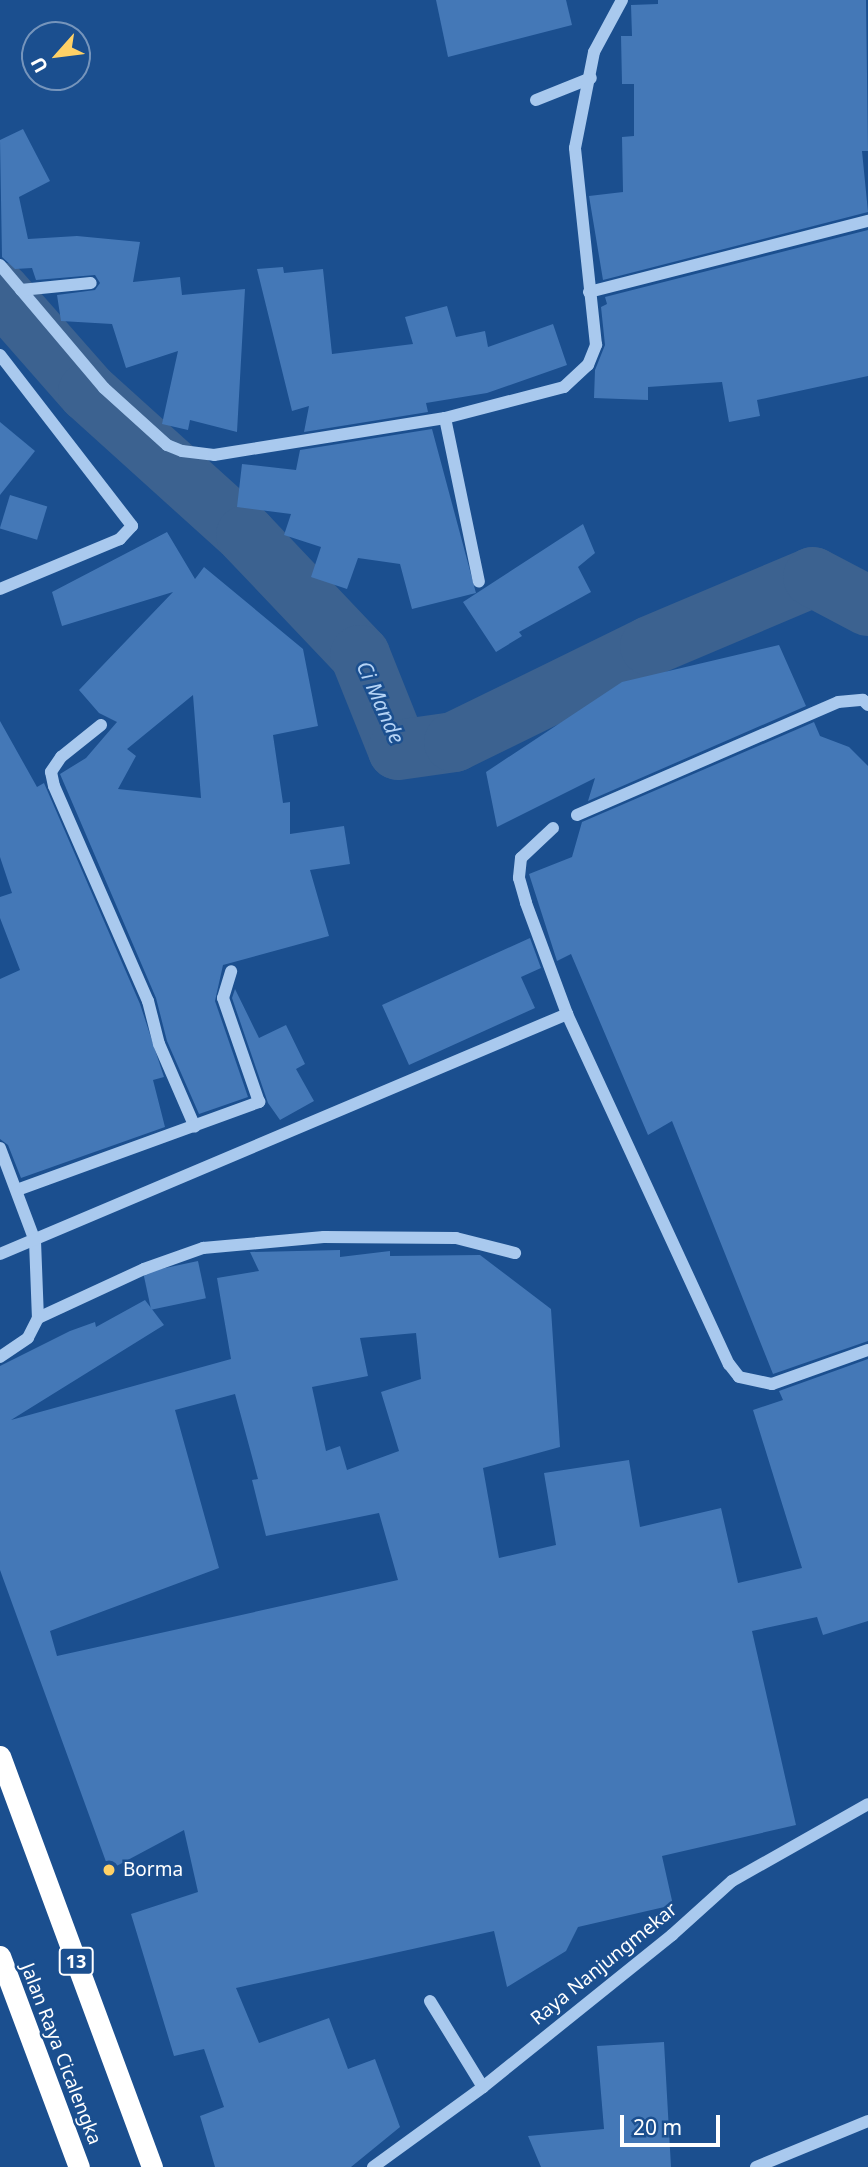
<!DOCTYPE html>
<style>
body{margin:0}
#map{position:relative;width:868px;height:2167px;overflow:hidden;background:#1b4f8f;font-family:"Noto Sans",sans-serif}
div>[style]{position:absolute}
.river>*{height:60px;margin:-30px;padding:0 30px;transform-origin:30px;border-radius:30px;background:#3c6290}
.building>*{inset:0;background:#4478b7;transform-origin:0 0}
.minor>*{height:12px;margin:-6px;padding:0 6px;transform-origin:6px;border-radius:6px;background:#a9c9ee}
.highway>*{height:21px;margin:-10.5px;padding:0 10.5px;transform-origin:10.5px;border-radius:10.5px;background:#fff}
.dots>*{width:19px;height:19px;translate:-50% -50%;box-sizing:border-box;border:4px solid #1b4f8f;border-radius:50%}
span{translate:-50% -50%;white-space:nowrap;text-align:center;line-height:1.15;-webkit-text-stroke:5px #1b4f8f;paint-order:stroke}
.shield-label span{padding:2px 5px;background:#1b4f8f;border:2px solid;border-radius:5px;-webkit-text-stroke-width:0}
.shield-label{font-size:18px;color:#fff;font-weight:700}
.poi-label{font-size:19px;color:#fff}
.left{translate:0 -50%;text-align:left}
.street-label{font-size:19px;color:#fff}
.water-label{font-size:21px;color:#b5d3f5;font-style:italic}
.north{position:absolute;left:21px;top:21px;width:70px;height:70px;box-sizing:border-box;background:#1b4f8f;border:2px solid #7695bc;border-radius:50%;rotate:242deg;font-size:19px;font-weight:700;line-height:28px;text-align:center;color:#fff}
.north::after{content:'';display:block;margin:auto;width:24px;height:32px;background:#ffd166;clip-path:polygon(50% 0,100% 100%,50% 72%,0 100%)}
.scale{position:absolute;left:620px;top:2115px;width:100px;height:32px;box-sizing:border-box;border:4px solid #fff;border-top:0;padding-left:9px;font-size:21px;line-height:24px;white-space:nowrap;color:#fff;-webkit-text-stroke:5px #1b4f8f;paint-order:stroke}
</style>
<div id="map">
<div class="river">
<i style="left:0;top:292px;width:133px;rotate:48.7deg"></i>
<i style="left:88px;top:392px;width:213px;rotate:42.1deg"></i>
<i style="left:246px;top:535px;width:166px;rotate:46.5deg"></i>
<i style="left:360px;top:655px;width:102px;rotate:68.2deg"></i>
<i style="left:398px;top:750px;width:57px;rotate:-8.1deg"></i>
<i style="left:454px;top:742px;width:218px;rotate:-26.1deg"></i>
<i style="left:650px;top:646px;width:177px;rotate:-22.9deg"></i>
<i style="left:813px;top:577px;width:62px;rotate:27.8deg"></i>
</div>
<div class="building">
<i style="clip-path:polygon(436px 0,566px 0,572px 25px,448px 57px)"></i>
<i style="clip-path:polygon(658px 0,866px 0,868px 151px,862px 151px,868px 212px,603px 280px,589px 196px,623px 192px,622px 137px,634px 136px,634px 84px,622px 84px,621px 36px,632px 36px,631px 5px,658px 4px)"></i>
<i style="clip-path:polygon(23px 129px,50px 181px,19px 197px,28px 239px,77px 236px,140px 242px,133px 282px,180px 277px,182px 295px,245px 289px,237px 432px,190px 420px,188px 430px,162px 424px,178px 351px,126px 368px,112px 324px,61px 321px,57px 295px,95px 290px,100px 283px,95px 275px,36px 280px,32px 268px,15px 269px,2px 257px,0 140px)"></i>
<i style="clip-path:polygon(868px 230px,868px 376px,757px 400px,760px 416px,729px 422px,722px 382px,648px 387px,648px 400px,594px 398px,595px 370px,605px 345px,601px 307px,607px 304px,605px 297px)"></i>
<i style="clip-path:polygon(283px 267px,284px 273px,323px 269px,332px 354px,413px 344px,405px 317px,447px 306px,456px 337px,485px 331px,488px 347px,553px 324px,567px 365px,487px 393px,426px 403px,428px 412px,304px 432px,309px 406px,292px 411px,257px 269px)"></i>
<i style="clip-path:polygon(0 422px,35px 451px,0 495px)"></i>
<i style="clip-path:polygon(432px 429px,476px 593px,412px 609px,400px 564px,358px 558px,347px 589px,311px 577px,321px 547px,284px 535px,291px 514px,237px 507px,242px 464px,296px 470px,300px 450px)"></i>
<i style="left:10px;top:495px;width:39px;height:35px;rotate:17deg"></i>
<i style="clip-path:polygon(583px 524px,595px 553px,578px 567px,591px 592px,519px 632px,522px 636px,496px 652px,463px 602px)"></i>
<i style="clip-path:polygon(evenodd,167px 532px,195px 579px,204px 567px,303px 649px,318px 726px,273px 735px,283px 803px,290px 802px,290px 834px,344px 826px,350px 864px,310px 870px,329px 936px,223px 965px,215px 1001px,248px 1097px,199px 1114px,167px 1041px,156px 998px,60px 774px,86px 758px,117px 722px,99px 713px,79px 690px,173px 592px,62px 626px,52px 592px,167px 532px,193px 695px,201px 798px,118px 789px,136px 756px,127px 749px,193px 695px)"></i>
<i style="clip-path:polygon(779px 645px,806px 706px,588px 801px,595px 778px,497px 827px,486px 772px,622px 682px)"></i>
<i style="clip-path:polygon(0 721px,37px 787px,44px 783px,140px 1004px,164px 1077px,153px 1080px,165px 1127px,21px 1178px,8px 1145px,0 1139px,0 979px,20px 970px,0 918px,0 897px,12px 893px,0 857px)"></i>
<i style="clip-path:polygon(814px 722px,820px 736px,849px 747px,868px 766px,868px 1341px,773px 1374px,672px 1121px,648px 1135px,571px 954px,557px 961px,529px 874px,572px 857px,582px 822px)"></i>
<i style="clip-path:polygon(530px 938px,541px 968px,521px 977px,535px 1008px,409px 1065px,382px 1005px)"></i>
<i style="clip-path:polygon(235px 989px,259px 1038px,286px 1025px,305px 1064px,296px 1069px,314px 1101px,280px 1120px,268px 1103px,232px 998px)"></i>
<i style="clip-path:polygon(evenodd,340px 1250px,340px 1257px,390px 1251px,390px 1256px,480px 1255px,551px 1309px,560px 1447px,483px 1468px,499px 1558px,556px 1545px,544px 1473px,629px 1460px,640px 1527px,721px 1508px,738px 1583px,802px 1568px,753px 1410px,783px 1400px,779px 1391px,868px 1359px,868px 1621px,823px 1635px,817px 1617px,752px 1631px,796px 1825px,662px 1856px,673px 1905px,578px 1927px,566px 1951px,507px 1987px,494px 1931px,236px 1988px,259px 2043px,329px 2018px,348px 2069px,375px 2059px,400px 2127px,351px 2167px,215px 2167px,200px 2116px,224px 2107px,204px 2049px,174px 2056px,131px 1914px,198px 1892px,184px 1830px,109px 1870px,0 1570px,0 1366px,70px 1331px,95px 1322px,96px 1327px,145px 1300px,164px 1325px,11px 1420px,231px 1359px,217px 1278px,259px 1271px,250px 1252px,340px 1250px,416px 1333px,421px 1379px,381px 1392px,399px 1451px,347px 1470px,340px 1446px,326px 1451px,312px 1387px,368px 1376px,360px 1338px,416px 1333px,340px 1250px,235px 1394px,258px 1479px,252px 1480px,266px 1536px,379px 1513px,398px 1580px,57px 1656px,50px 1631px,219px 1568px,175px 1410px,235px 1394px)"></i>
<i style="left:198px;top:1261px;width:38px;height:56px;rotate:78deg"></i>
<i style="clip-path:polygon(664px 2042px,671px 2167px,541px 2167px,528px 2136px,604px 2129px,597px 2046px)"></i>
</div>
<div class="minor">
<i style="left:536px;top:100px;width:59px;rotate:-21.8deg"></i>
<i style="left:0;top:265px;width:161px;rotate:49.8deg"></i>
<i style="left:104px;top:388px;width:85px;rotate:42.1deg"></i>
<i style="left:167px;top:445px;width:16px;rotate:22deg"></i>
<i style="left:182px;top:451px;width:32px;rotate:7deg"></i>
<i style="left:214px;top:455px;width:234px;rotate:-9.1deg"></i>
<i style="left:445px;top:418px;width:123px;rotate:-14.6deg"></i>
<i style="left:564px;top:387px;width:33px;rotate:-43deg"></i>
<i style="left:588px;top:365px;width:22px;rotate:-68deg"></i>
<i style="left:596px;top:345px;width:198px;rotate:-96.1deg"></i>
<i style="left:575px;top:148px;width:98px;rotate:-78.8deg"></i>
<i style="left:594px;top:52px;width:59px;rotate:-61.7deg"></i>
<i style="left:21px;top:290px;width:70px;rotate:-5.7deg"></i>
<i style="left:589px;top:292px;width:288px;rotate:-14.3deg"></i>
<i style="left:0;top:355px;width:216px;rotate:52.3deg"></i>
<i style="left:132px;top:526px;width:18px;rotate:133deg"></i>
<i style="left:120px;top:539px;width:130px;rotate:157.4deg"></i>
<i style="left:445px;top:418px;width:167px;rotate:78.3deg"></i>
<i style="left:101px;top:725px;width:51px;rotate:141.3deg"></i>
<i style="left:61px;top:757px;width:18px;rotate:124deg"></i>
<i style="left:51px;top:772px;width:14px;rotate:78deg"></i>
<i style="left:54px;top:786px;width:235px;rotate:66.4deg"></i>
<i style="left:148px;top:1001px;width:44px;rotate:75.7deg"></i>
<i style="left:159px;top:1044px;width:90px;rotate:66.6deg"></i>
<i style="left:577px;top:815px;width:284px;rotate:-23.4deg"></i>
<i style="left:838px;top:702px;width:25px;rotate:-5deg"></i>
<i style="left:863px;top:700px;width:7px;rotate:45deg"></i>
<i style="left:553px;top:828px;width:44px;rotate:136.8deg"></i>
<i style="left:521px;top:858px;width:20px;rotate:96deg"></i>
<i style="left:519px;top:878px;width:26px;rotate:74deg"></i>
<i style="left:526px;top:903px;width:118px;rotate:69.7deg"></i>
<i style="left:567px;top:1014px;width:386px;rotate:65.2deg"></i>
<i style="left:729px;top:1364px;width:16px;rotate:52deg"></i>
<i style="left:739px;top:1377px;width:34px;rotate:12deg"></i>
<i style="left:772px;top:1384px;width:102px;rotate:-19.5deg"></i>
<i style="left:0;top:1148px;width:99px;rotate:69.4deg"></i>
<i style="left:35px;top:1241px;width:77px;rotate:87.8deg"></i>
<i style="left:38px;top:1318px;width:22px;rotate:117deg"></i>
<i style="left:28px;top:1338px;width:34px;rotate:146deg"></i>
<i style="left:17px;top:1190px;width:258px;rotate:-20deg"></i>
<i style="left:259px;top:1102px;width:110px;rotate:-109.1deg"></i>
<i style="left:223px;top:998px;width:28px;rotate:-73deg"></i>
<i style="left:0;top:1254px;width:616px;rotate:-22.94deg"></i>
<i style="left:38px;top:1318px;width:117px;rotate:-24.8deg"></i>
<i style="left:144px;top:1269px;width:63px;rotate:-19.6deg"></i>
<i style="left:203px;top:1248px;width:121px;rotate:-5.2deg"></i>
<i style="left:324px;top:1237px;width:132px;rotate:0.4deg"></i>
<i style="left:456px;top:1238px;width:61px;rotate:14.3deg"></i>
<i style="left:430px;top:2001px;width:101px;rotate:58.4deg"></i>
<i style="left:373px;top:2167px;width:136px;rotate:-36deg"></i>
<i style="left:483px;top:2087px;width:243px;rotate:-38.8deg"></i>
<i style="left:672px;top:1935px;width:81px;rotate:-42deg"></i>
<i style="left:732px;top:1881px;width:156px;rotate:-29.5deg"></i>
<i style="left:756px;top:2167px;width:121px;rotate:-22.3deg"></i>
</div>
<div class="highway">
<i style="left:0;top:1756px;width:438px;rotate:69.7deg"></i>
<i style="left:0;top:1956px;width:225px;rotate:69.5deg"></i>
</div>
<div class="dots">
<i style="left:109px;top:1870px;background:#ffd166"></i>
</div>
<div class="shield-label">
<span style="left:76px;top:1961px">13</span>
</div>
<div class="poi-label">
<span class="left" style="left:123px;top:1870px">Borma</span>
</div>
<div class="street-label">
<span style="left:604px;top:1964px;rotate:-39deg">Raya Nanjungmekar</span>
<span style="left:61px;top:2054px;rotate:69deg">Jalan Raya Cicalengka</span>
</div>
<div class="water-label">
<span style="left:381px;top:702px;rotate:66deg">Ci Mande</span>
</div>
<div class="north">U</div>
<div class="scale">20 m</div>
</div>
